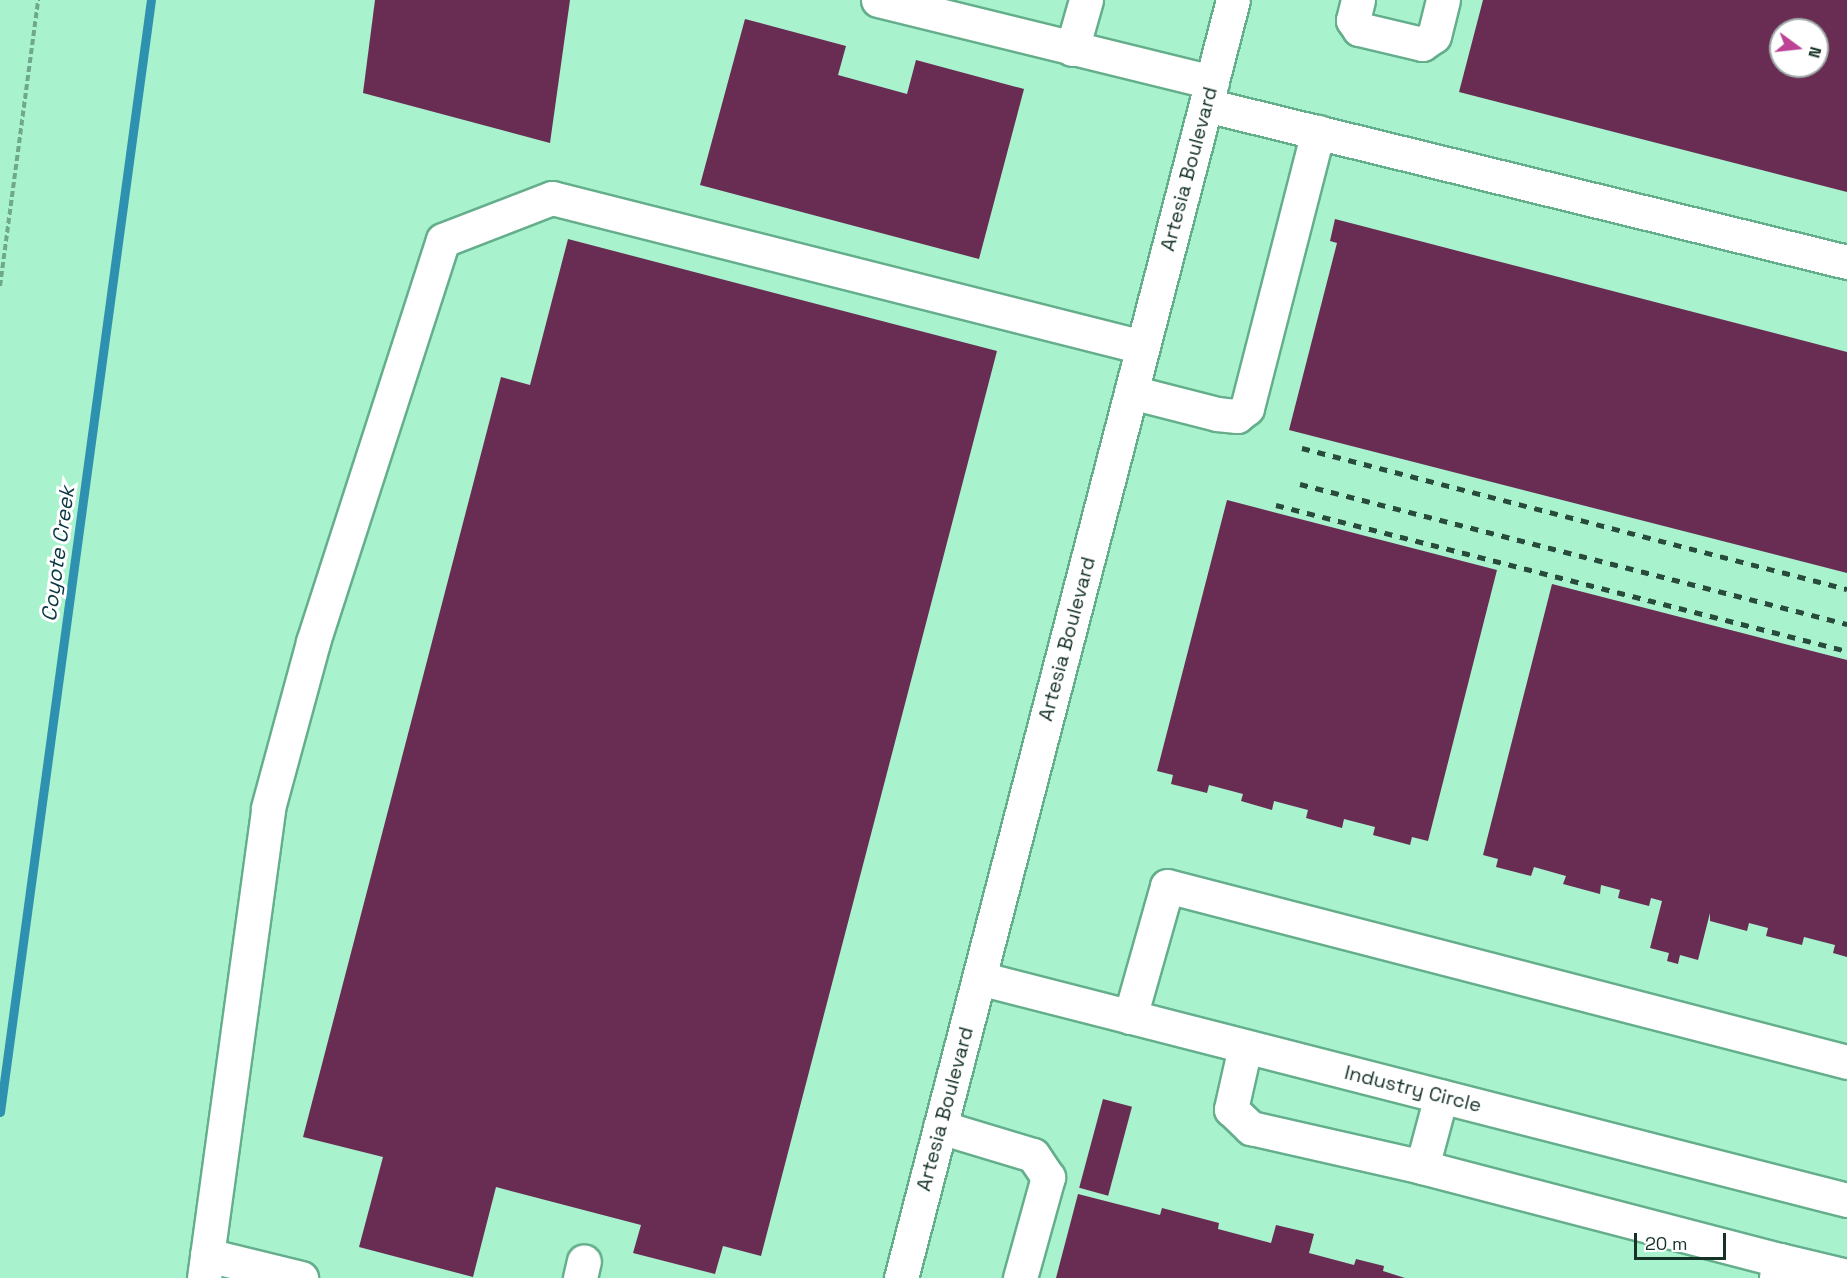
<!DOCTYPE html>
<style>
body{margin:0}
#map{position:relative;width:1847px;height:1278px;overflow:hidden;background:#a8f2ce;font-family:"Space Grotesk",sans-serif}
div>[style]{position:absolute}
.stream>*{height:9px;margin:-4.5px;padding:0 4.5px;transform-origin:4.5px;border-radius:4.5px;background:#2e91b0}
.building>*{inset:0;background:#692d54;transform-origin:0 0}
.path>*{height:4px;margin-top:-2px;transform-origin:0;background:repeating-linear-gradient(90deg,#6fa88d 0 6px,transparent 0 9px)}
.roads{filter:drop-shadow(2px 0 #65ae8c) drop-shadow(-2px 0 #65ae8c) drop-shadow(0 2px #65ae8c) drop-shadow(0 -2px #65ae8c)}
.minor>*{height:33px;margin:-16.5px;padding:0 16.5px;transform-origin:16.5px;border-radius:16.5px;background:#fff}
.major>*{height:33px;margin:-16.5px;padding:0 16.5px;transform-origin:16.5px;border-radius:16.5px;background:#fff}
.rail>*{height:4.5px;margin-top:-2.25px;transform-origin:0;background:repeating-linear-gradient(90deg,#284b3b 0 8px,transparent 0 16px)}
span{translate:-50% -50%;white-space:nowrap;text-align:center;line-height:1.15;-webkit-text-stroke:6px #fff;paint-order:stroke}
.street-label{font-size:20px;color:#143225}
.water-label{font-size:21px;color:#0b3744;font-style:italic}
.north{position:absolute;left:1769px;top:18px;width:60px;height:60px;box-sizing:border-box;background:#fff;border:2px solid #a1ada8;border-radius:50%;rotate:105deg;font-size:16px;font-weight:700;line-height:24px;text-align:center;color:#143225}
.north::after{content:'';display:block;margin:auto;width:21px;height:27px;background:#bc4295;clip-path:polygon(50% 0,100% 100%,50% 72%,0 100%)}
.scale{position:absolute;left:1634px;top:1233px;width:92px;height:27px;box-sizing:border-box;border:3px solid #143225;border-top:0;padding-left:8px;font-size:18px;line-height:21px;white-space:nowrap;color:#143225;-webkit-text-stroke:4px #fff;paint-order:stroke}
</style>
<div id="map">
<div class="stream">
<i style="left:0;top:1112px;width:1122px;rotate:-82.27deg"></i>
</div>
<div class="building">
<i style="clip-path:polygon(375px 0,570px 0,550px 143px,363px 93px)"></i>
<i style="clip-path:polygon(evenodd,1483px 0,1847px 0,1847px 192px,1459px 92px,1483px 0,1781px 30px,1817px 30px,1817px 66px,1781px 66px,1781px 30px)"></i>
<i style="clip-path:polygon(745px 19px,846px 46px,838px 75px,907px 94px,916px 60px,1024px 89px,979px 259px,700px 185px)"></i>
<i style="clip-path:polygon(1335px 219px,1847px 352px,1847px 573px,1289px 430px,1337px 243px,1330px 241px)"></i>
<i style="clip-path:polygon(568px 239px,997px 351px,761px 1256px,723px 1246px,715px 1274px,633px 1253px,641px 1225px,496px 1187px,473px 1277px,359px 1247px,383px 1157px,303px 1137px,501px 377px,530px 385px)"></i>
<i style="clip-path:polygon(1227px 500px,1497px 570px,1428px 841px,1412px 837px,1410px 845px,1373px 835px,1375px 827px,1344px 819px,1342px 828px,1306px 818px,1308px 810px,1274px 801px,1272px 810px,1241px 801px,1243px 794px,1209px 785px,1207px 793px,1171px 784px,1173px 775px,1157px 771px)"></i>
<i style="clip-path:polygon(1552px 584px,1847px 660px,1847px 957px,1833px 953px,1835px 945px,1804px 937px,1802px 945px,1766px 936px,1768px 928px,1749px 923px,1747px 931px,1710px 921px,1710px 913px,1698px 960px,1680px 955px,1678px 964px,1667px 961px,1669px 953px,1650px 948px,1662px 901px,1651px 898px,1649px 906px,1618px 898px,1620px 890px,1601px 885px,1600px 894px,1563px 884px,1566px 876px,1534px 867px,1531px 876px,1496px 867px,1498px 859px,1483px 855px)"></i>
<i style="left:1103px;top:1099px;width:30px;height:92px;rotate:15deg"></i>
<i style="clip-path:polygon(1078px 1194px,1160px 1215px,1162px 1208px,1219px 1223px,1218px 1229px,1271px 1243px,1276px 1225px,1314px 1234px,1309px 1253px,1354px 1265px,1356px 1259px,1384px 1266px,1383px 1271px,1405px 1278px,1056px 1278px)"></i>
</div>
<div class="path">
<i style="left:0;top:286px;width:289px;rotate:-82.4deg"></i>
</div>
<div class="roads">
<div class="minor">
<i style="left:878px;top:0;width:344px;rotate:13.8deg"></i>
<i style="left:1358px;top:0;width:21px;rotate:104deg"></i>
<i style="left:1353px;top:20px;width:11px;rotate:56deg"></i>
<i style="left:1359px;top:29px;width:65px;rotate:13.4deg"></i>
<i style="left:1422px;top:44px;width:14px;rotate:-34deg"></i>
<i style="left:1434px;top:36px;width:37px;rotate:-76deg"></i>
<i style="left:1072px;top:49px;width:51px;rotate:-74.1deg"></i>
<i style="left:1206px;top:105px;width:660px;rotate:13.76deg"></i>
<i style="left:1131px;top:392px;width:89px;rotate:14.3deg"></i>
<i style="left:1217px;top:414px;width:20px;rotate:6deg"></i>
<i style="left:1237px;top:416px;width:13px;rotate:-39deg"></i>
<i style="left:1247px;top:408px;width:285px;rotate:-75.6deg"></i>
<i style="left:979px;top:978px;width:896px;rotate:14.35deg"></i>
<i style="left:1130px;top:1017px;width:136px;rotate:-74.2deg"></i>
<i style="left:1167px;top:886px;width:702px;rotate:14.51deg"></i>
<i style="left:1245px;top:1047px;width:64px;rotate:102.7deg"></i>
<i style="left:1231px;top:1109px;width:28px;rotate:44deg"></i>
<i style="left:1251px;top:1128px;width:175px;rotate:12.8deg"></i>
<i style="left:1422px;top:1167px;width:370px;rotate:14.6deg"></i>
<i style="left:1780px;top:1260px;width:18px;rotate:103deg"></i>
<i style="left:940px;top:1127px;width:97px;rotate:16.8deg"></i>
<i style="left:1033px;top:1155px;width:27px;rotate:56deg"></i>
<i style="left:1048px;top:1177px;width:105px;rotate:105.5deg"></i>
<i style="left:1422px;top:1167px;width:73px;rotate:-75deg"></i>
<i style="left:207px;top:1255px;width:97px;rotate:13.7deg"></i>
<i style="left:1780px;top:1260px;width:69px;rotate:13.4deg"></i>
<i style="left:204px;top:1278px;width:474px;rotate:-82.2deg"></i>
<i style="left:268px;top:808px;width:172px;rotate:-74.8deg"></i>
<i style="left:313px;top:642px;width:422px;rotate:-72.1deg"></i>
<i style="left:443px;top:240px;width:117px;rotate:-21.1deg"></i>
<i style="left:552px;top:198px;width:609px;rotate:14.15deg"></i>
<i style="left:580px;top:1278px;width:17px;rotate:-77deg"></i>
</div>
<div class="major">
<i style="left:901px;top:1278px;width:1320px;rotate:-75.44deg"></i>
</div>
</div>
<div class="rail">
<i style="left:1302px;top:448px;width:563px;rotate:14.51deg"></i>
<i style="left:1300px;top:484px;width:565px;rotate:14.36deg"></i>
<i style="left:1276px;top:505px;width:589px;rotate:14.34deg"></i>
</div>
<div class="street-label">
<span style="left:1189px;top:169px;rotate:-75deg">Artesia Boulevard</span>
<span style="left:1067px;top:639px;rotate:-75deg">Artesia Boulevard</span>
<span style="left:1413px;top:1089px;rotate:14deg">Industry Circle</span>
<span style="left:945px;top:1109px;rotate:-75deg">Artesia Boulevard</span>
</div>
<div class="water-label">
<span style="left:58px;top:554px;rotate:-82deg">Coyote Creek</span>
</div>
<div class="north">N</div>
<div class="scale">20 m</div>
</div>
